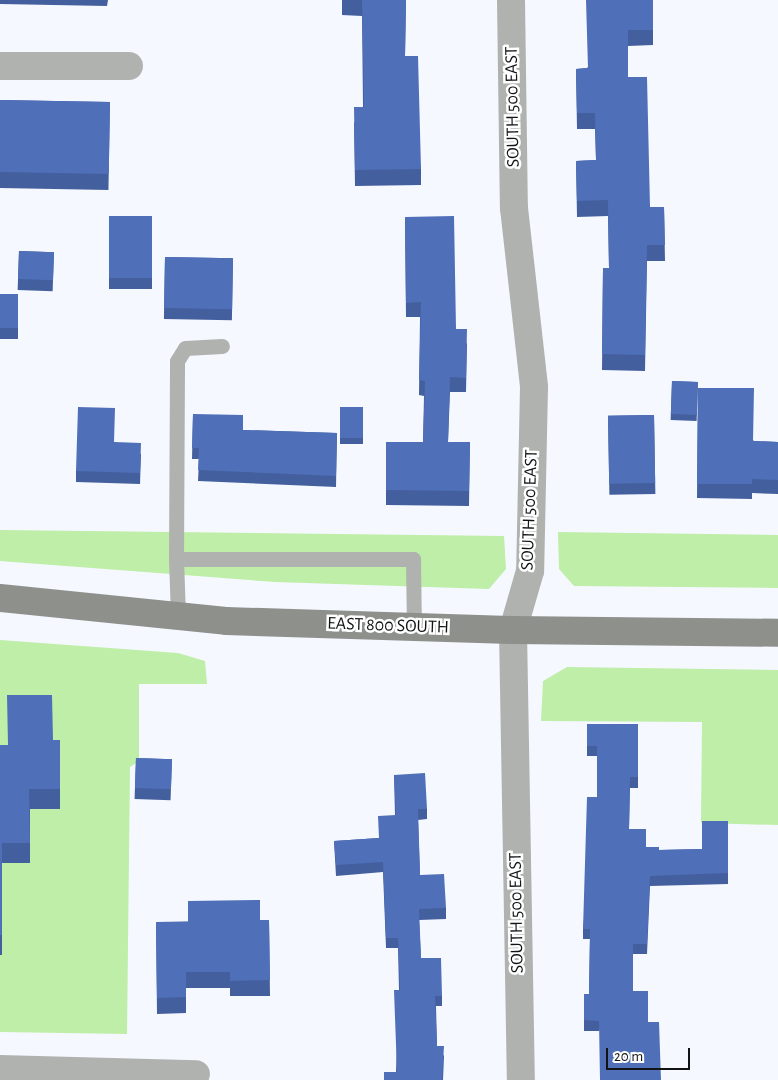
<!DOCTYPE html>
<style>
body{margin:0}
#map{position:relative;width:778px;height:1080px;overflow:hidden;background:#f5f8ff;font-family:"Alegreya Sans",sans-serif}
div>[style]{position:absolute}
.green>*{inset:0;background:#beeea7}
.service>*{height:15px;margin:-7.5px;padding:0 7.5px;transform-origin:7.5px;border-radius:7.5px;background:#b0b2af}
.minor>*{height:28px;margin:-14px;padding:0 14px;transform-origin:14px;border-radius:14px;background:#b0b2af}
.secondary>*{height:28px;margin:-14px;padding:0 14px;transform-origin:14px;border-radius:14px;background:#8d908b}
.wall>*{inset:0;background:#445f9e;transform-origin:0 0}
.building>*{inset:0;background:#4f6fb8;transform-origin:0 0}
span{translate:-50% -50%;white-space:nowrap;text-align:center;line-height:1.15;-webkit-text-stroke:5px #fff;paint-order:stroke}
.street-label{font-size:18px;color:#111315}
.scale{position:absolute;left:606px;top:1048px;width:84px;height:22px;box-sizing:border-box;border:2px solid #111315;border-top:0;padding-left:6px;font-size:15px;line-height:18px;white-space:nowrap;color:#111315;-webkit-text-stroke:4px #fff;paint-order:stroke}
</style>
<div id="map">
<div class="green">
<i style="clip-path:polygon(0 530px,504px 536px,506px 569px,489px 589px,275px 582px,0 561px)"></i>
<i style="clip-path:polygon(558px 532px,778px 535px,778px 588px,574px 586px,559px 569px)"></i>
<i style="clip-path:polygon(0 640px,178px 653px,205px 661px,207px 684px,139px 684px,139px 761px,130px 767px,127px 1034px,0 1032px)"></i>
<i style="clip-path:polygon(567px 667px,778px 670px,778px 825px,701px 823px,702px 722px,541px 721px,543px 681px)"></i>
</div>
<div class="service">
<i style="left:176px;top:559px;width:198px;rotate:-89.7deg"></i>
<i style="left:177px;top:361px;width:15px;rotate:-58deg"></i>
<i style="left:185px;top:348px;width:37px;rotate:-3deg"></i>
<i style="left:178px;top:616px;width:57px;rotate:-92deg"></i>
<i style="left:176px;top:559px;width:237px"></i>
<i style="left:413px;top:559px;width:68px;rotate:89.2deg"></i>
</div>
<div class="minor">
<i style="left:511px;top:0;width:208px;rotate:89.2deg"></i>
<i style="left:514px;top:208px;width:180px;rotate:83.6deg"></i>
<i style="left:534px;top:387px;width:184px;rotate:91.2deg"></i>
<i style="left:530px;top:571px;width:61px;rotate:106.1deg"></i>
<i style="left:513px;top:630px;width:450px;rotate:89deg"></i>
<i style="left:0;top:66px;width:129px"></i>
<i style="left:0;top:1069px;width:196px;rotate:1.5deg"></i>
</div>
<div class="secondary">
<i style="left:0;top:598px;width:227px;rotate:5.8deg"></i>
<i style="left:226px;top:621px;width:287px;rotate:1.8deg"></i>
<i style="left:513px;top:630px;width:265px;rotate:0.6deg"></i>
</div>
<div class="wall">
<i style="clip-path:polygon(0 0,108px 0,107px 6px,0 4px)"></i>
<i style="clip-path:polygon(342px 0,406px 0,405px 56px,421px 169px,421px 185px,355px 186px,354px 123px,363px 107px,362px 16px,342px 15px)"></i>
<i style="clip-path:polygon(653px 0,653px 45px,628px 46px,628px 77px,650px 207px,664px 207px,665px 261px,647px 261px,645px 371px,602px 370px,603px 268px,609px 268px,608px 216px,577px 217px,576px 161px,596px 160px,595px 129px,577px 129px,576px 69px,587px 68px)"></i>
<i style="left:0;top:100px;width:110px;height:88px;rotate:1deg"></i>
<i style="left:109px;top:216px;width:43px;height:73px"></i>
<i style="clip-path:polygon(405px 217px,456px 329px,467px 344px,466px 392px,450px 392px,448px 442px,470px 442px,469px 506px,386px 505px,386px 442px,423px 442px,424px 396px,419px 395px,420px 317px,406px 317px)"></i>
<i style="left:19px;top:251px;width:35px;height:39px;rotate:2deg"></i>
<i style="left:165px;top:257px;width:68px;height:62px;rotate:1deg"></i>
<i style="left:0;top:294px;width:18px;height:45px"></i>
<i style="left:672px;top:381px;width:26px;height:39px;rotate:2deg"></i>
<i style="clip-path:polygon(698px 388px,754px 441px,778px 442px,778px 494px,752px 493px,752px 499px,697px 498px)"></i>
<i style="left:340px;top:407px;width:23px;height:37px"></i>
<i style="clip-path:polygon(193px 414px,243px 430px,337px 433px,336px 487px,198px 481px,199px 459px,192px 459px)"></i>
<i style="left:654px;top:415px;width:79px;height:46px;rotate:89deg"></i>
<i style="clip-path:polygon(114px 442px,141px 454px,140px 484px,76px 482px,76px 471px)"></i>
<i style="clip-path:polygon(587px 724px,638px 724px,638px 788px,630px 788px,629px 829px,646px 847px,659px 850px,702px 849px,728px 821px,728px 884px,650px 886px,647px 954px,633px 954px,599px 1031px,584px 1031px,584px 994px,589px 994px,590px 939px,583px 939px,583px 929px,597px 797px,597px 756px,587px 756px)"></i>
<i style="clip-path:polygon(53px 740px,60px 740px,60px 809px,30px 809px,30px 863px,2px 863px,2px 955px,0 955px,0 745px,8px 745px)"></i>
<i style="left:136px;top:758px;width:36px;height:41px;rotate:2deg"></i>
<i style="clip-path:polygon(394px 775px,427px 809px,427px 819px,418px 820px,420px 875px,446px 908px,446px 919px,419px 920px,421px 958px,442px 996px,442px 1006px,436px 1006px,437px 1046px,444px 1056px,443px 1080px,384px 1080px,396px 1072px,399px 990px,398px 948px,386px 948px,383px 872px,336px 876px,334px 841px,379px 838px,395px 815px)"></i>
<i style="clip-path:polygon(269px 920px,270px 996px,230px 996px,230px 988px,186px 988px,186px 1013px,157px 1014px,156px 922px)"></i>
</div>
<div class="building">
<i style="clip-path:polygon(362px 0,406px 0,405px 56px,418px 56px,421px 169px,355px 170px,354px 107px,364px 107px)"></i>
<i style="clip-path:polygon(586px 0,653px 0,653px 30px,628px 30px,628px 77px,647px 77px,650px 207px,664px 207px,665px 245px,647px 245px,645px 355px,602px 354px,603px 268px,609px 268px,608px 200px,577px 201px,576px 161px,596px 160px,595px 113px,577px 113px,576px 69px,588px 68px)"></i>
<i style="left:0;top:100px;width:110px;height:72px;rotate:1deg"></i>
<i style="left:109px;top:216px;width:43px;height:62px"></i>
<i style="clip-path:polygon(454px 216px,456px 329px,467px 329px,466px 378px,450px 377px,448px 442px,470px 442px,469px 491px,386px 490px,386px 442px,423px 442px,425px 381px,419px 380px,421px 302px,406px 303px,405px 217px)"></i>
<i style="left:19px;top:251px;width:35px;height:28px;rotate:2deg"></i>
<i style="left:165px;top:257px;width:68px;height:51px;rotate:1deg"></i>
<i style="left:0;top:294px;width:18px;height:34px"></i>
<i style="left:672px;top:381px;width:26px;height:33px;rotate:2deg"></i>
<i style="clip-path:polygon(698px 388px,754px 388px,753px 441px,778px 442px,778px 480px,752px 479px,752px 484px,697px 484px)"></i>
<i style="clip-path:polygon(78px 407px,115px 408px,114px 442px,141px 443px,140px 473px,76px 471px)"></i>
<i style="left:340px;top:407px;width:23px;height:31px"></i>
<i style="clip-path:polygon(193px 414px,243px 415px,243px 430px,337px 433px,336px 476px,198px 470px,199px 448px,192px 448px)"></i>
<i style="left:654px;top:415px;width:68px;height:46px;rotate:89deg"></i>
<i style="clip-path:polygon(7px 695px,52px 695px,53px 740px,60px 740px,60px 789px,29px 789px,30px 843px,2px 843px,2px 935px,0 935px,0 745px,8px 745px)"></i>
<i style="clip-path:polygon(587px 724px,638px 724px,638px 777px,630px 777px,629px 829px,646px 829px,646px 847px,659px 847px,659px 850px,702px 849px,702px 821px,728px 821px,728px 873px,650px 876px,647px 944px,633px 944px,633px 991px,648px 991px,648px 1022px,659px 1022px,661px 1080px,600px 1080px,599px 1021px,584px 1020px,584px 994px,589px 994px,590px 929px,583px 929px,587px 797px,597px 797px,597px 746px,587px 746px)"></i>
<i style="left:136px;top:758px;width:36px;height:30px;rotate:2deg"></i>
<i style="clip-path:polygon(425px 773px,427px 809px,418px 809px,420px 875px,444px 874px,446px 908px,419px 909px,421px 958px,441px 958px,442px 996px,435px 996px,437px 1046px,444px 1046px,442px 1080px,384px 1080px,384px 1072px,397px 1072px,394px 990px,400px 990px,398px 938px,386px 938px,383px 862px,336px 865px,334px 841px,379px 838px,378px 816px,396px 815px,394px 775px)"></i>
<i style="clip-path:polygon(260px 900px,260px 920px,269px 920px,270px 980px,230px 981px,230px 972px,186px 972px,186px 997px,157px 998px,156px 922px,188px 922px,188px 901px)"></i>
</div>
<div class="street-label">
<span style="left:513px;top:107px;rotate:-91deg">SOUTH 500 EAST</span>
<span style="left:530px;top:510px;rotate:-88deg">SOUTH 500 EAST</span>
<span style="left:388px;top:626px;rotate:2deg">EAST 800 SOUTH</span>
<span style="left:517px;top:913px;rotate:-91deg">SOUTH 500 EAST</span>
</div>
<div class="scale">20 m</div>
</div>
